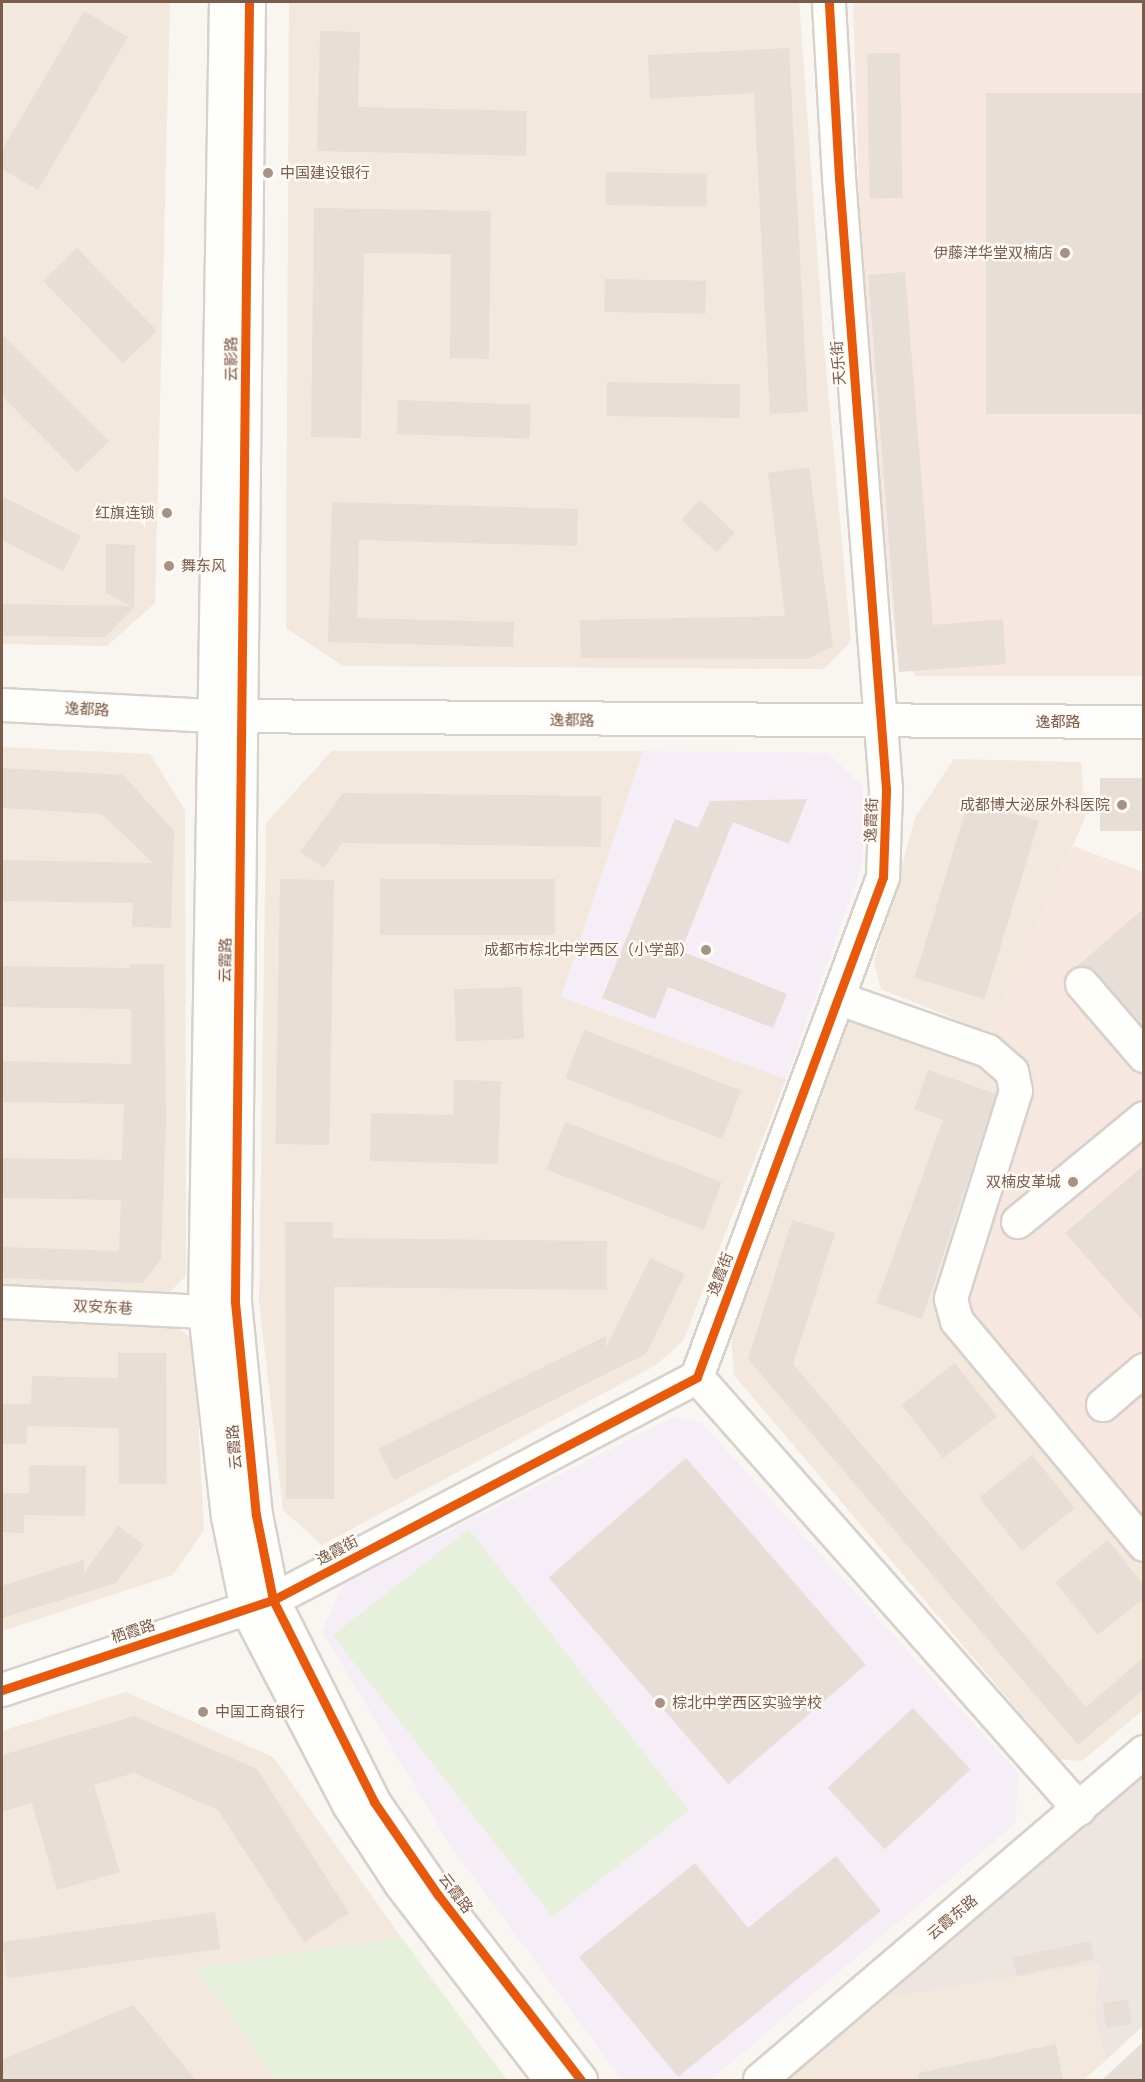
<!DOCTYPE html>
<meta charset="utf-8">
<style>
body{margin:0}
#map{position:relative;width:1145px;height:2082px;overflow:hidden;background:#f9f5f0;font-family:Quicksand,"Noto Sans SC",sans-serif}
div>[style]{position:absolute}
.residential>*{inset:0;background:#f2e8de}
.commercial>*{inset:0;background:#f6e8e1}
.industrial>*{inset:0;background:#ede5e0}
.education>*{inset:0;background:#f6eef6}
.green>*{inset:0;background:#e7f0db;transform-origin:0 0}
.building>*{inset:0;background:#e6ded7;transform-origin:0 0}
.roads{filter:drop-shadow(2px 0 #d7d1cb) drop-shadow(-2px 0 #d7d1cb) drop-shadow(0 2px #d7d1cb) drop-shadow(0 -2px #d7d1cb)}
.minor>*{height:32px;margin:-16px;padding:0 16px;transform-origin:16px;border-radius:16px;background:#fefefd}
.cycleway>*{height:9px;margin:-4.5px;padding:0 4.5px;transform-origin:4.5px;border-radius:4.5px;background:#e8590c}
.dots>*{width:16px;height:16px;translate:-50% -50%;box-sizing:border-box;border:3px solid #fffaf3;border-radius:50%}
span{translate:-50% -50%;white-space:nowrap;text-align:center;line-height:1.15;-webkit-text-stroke:4.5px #fffaf3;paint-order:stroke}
.poi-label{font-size:15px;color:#7a5c4d}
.left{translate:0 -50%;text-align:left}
.right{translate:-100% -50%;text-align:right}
.street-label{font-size:15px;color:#7a5c4d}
.frame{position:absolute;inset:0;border:3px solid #7a5c4d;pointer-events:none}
</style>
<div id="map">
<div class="residential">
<i style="clip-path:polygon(2px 2px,170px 2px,155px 603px,107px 646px,2px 644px)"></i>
<i style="clip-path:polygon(289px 2px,799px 2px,824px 346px,851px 641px,824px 669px,343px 666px,286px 628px)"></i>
<i style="clip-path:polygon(2px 747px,150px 754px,185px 810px,186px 1276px,168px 1294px,2px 1286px)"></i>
<i style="clip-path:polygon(332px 751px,643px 751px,561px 997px,786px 1079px,683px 1341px,656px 1365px,322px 1545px,283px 1510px,259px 1301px,266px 823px)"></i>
<i style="clip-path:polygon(954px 759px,1081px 762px,1085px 818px,990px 1033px,1044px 1054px,961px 1310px,1143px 1512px,1143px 1710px,1082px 1761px,1059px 1759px,734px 1375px,731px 1336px,849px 1017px,981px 1063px,990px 1033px,881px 989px,874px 962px,915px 818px)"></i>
<i style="clip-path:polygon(2px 1318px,174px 1325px,194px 1340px,204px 1530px,173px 1575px,2px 1631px)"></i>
<i style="clip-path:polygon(126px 1692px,273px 1757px,401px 1937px,197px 1968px,276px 2080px,2px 2080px,2px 1731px)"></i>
<i style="clip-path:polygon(1100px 1964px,1094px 2014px,1106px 2060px,1084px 2080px,785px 2080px,883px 1998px)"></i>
</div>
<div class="commercial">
<i style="clip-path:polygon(853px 2px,1143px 2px,1143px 676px,916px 676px,897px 653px,879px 494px,862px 289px)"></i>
<i style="clip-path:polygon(1073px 846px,1143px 872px,1143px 1512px,961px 1310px,1044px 1054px,990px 1033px)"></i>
</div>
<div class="industrial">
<i style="clip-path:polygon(1143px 1772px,1143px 2026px,1106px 2060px,1094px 2014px,1100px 1964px,883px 1998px)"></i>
</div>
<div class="education">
<i style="clip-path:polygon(643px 751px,828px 753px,863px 787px,863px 863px,786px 1079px,561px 997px)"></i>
<i style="clip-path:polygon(674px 1417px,702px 1423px,1019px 1774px,1015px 1824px,710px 2080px,622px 2080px,450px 1845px,322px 1631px,343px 1584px)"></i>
</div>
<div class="green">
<i style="left:469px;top:1529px;width:357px;height:173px;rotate:52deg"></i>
<i style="clip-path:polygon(401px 1937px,507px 2080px,276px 2080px,196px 1968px)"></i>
</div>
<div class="building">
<i style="clip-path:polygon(84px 11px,128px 37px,38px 190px,2px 169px,2px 150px)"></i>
<i style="clip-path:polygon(320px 31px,360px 32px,358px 107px,527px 111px,526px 156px,317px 151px)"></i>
<i style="clip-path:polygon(789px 48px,808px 412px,770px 414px,754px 93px,650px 99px,648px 55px)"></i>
<i style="left:900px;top:53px;width:145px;height:33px;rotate:89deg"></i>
<i style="left:986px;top:93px;width:157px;height:321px"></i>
<i style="left:606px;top:172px;width:101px;height:33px;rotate:1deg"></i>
<i style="clip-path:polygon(314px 208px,491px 211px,489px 359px,450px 358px,451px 254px,364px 253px,361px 438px,311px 437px)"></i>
<i style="left:77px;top:248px;width:115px;height:47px;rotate:46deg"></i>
<i style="clip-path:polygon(905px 272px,933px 625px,1003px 619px,1006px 664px,899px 672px,868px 275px)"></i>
<i style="left:605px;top:279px;width:101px;height:33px;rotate:1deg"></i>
<i style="clip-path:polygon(2px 334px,109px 441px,77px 472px,2px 396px)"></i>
<i style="left:607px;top:382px;width:133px;height:34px;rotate:1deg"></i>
<i style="left:398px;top:400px;width:133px;height:34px;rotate:2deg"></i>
<i style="clip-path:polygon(809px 467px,833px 646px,807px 659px,581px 658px,580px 620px,785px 616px,768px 473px)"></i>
<i style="clip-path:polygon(2px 496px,81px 536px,63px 571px,2px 540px)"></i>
<i style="left:700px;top:500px;width:48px;height:27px;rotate:43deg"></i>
<i style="clip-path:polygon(332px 502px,578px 509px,577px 546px,359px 540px,357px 618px,514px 622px,513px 647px,328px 642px)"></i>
<i style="clip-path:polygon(106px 544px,135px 545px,134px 607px,105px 637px,2px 636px,2px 604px,131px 606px,106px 593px)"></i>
<i style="clip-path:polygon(2px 768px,123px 775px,174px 831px,171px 928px,132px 927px,133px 903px,2px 901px,2px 860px,153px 863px,102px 814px,2px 808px)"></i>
<i style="left:1143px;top:778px;width:53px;height:43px;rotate:90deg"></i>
<i style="clip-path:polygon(343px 793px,601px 796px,601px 847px,342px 843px,324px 868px,300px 852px)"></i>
<i style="clip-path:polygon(807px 799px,789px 844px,733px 822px,681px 951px,787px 994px,773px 1028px,668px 987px,655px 1019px,602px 998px,675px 819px,698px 828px,710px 801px)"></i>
<i style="left:969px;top:800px;width:73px;height:186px;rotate:17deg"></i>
<i style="left:280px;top:879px;width:54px;height:265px;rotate:1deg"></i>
<i style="left:380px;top:879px;width:175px;height:56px"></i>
<i style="clip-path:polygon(1143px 909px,1143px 1028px,1096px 972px,1087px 967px,1075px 968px)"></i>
<i style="clip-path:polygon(130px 964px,164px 964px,166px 1119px,161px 1259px,143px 1283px,2px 1278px,2px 1247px,119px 1251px,121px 1200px,2px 1198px,2px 1158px,122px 1160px,124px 1104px,2px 1102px,2px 1061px,131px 1064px,131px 1009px,2px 1007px,2px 966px,130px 968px)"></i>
<i style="left:522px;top:987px;width:52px;height:68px;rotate:88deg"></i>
<i style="left:584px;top:1030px;width:168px;height:52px;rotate:21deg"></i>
<i style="clip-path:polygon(928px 1070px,996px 1094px,922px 1319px,876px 1303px,943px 1120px,914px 1109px)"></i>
<i style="clip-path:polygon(454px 1080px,501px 1081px,498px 1164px,370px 1161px,371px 1113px,453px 1115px)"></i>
<i style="left:565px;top:1122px;width:168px;height:51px;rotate:21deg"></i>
<i style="clip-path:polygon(1143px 1166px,1143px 1321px,1065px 1233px)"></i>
<i style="clip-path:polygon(792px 1220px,835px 1233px,793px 1364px,1086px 1707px,1143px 1658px,1143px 1690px,1078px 1745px,748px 1359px)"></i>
<i style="clip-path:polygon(285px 1222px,333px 1222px,333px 1238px,607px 1241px,607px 1290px,334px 1287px,334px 1499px,286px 1499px)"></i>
<i style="clip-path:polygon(650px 1258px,685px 1274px,646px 1354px,394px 1480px,378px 1449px,606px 1336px,606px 1348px)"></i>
<i style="clip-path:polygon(118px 1353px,166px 1353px,167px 1484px,119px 1484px,119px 1428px,27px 1426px,27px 1444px,2px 1444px,2px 1404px,31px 1404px,32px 1376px,118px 1378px)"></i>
<i style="left:955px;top:1363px;width:68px;height:68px;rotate:52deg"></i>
<i style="left:1032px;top:1455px;width:68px;height:68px;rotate:51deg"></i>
<i style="left:686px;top:1458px;width:274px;height:182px;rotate:49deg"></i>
<i style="clip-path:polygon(29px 1465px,86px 1466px,85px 1516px,24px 1515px,24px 1533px,2px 1532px,2px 1493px,29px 1493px)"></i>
<i style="clip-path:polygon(118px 1526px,144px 1545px,116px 1583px,2px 1618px,2px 1586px,84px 1560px,84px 1573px)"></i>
<i style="clip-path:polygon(1108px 1540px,1143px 1584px,1143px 1599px,1098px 1635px,1055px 1582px)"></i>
<i style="left:913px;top:1708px;width:84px;height:117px;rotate:47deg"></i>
<i style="clip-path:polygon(134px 1716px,257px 1769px,349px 1913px,304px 1942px,218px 1810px,134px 1773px,94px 1785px,120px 1872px,57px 1890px,32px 1803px,2px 1812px,2px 1755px)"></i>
<i style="clip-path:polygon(836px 1856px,881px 1911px,678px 2077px,579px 1957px,695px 1863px,748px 1928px)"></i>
<i style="left:215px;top:1912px;width:37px;height:215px;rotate:82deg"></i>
<i style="left:1090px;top:1941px;width:19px;height:79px;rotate:78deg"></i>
<i style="left:1128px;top:1999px;width:25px;height:26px;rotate:81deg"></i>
<i style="clip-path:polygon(133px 2005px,196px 2080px,2px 2080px,2px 2060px)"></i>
<i style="clip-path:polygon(1143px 2042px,1143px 2080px,1102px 2080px)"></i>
<i style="clip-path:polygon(1056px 2044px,1063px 2080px,919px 2080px,918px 2073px)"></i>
</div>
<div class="roads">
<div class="minor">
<i style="left:226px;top:2px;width:1310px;rotate:90.92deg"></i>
<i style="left:205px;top:1312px;width:206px;rotate:83.6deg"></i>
<i style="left:228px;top:1517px;width:94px;rotate:78.3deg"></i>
<i style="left:247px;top:1609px;width:221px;rotate:62.5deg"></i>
<i style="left:349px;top:1805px;width:93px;rotate:56.8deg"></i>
<i style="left:400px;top:1883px;width:248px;rotate:52.5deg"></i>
<i style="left:249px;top:2px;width:1300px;rotate:90.62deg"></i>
<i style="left:235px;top:1302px;width:214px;rotate:84.4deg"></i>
<i style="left:256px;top:1515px;width:87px;rotate:78.7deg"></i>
<i style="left:273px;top:1600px;width:226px;rotate:63.4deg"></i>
<i style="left:374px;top:1802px;width:113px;rotate:55.5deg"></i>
<i style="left:438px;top:1895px;width:234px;rotate:52.3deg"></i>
<i style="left:2px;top:705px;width:211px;rotate:3deg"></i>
<i style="left:213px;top:716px;width:931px;rotate:0.37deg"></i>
<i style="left:1082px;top:984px;width:95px;rotate:49.3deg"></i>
<i style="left:840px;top:999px;width:157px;rotate:19.4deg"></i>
<i style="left:988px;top:1051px;width:32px;rotate:41deg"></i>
<i style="left:1012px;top:1072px;width:19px;rotate:78deg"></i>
<i style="left:1016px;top:1091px;width:218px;rotate:107.4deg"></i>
<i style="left:951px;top:1299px;width:23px;rotate:75deg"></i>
<i style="left:957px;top:1321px;width:292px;rotate:50.1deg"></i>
<i style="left:1018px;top:1222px;width:163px;rotate:-39.5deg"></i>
<i style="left:2px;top:1302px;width:203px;rotate:2.8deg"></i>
<i style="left:697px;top:1377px;width:577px;rotate:48.51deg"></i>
<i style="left:1103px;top:1405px;width:54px;rotate:-40.5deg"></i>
<i style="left:2px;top:1690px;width:286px;rotate:-18.4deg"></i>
<i style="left:273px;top:1600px;width:479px;rotate:-27.7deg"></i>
<i style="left:697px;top:1377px;width:533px;rotate:-69.59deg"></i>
<i style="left:883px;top:877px;width:88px;rotate:-88deg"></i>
<i style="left:886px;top:789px;width:613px;rotate:-94.4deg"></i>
<i style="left:839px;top:178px;width:176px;rotate:-93.3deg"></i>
<i style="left:760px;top:2080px;width:505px;rotate:-40.5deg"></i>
</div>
</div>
<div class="cycleway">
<i style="left:249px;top:2px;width:1300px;rotate:90.62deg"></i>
<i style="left:235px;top:1302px;width:214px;rotate:84.4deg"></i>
<i style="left:256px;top:1515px;width:87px;rotate:78.7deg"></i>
<i style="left:273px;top:1600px;width:226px;rotate:63.4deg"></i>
<i style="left:374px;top:1802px;width:113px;rotate:55.5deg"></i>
<i style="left:438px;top:1895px;width:234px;rotate:52.3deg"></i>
<i style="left:2px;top:1690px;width:286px;rotate:-18.4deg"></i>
<i style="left:273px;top:1600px;width:479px;rotate:-27.7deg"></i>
<i style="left:697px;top:1377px;width:533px;rotate:-69.59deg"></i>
<i style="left:883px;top:877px;width:88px;rotate:-88deg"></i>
<i style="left:886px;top:789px;width:613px;rotate:-94.4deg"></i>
<i style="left:839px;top:178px;width:176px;rotate:-93.3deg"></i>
</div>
<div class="dots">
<i style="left:268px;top:173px;background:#a69286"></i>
<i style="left:1065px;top:253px;background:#a69286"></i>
<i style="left:167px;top:513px;background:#a69286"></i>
<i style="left:169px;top:566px;background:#a69286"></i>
<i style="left:1122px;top:805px;background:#a69286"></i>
<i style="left:706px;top:950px;background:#a69286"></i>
<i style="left:1073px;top:1182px;background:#a69286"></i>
<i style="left:660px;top:1703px;background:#a69286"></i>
<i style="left:203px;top:1712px;background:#a69286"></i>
</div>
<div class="poi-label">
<span class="left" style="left:280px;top:173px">中国建设银行</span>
<span class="right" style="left:1053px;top:253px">伊藤洋华堂双楠店</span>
<span class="right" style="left:155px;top:513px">红旗连锁</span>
<span class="left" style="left:181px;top:566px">舞东风</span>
<span class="right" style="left:1110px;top:805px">成都博大泌尿外科医院</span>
<span class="right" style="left:694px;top:950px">成都市棕北中学西区（小学部）</span>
<span class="right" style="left:1061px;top:1182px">双楠皮革城</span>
<span class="left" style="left:672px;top:1703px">棕北中学西区实验学校</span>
<span class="left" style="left:215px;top:1712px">中国工商银行</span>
</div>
<div class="street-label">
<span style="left:231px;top:359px;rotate:-90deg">云影路</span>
<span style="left:838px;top:363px;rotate:-94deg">天乐街</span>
<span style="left:87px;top:709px;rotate:3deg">逸都路</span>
<span style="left:572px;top:720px;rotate:1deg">逸都路</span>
<span style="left:1058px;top:722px">逸都路</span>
<span style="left:871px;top:820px;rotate:-88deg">逸霞街</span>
<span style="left:225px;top:960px;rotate:-89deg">云霞路</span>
<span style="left:720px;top:1274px;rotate:-69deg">逸霞街</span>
<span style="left:103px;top:1307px;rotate:3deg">双安东巷</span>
<span style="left:234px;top:1447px;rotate:-95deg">云霞路</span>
<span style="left:337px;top:1550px;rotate:-28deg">逸霞街</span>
<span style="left:133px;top:1631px;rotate:-18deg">栖霞路</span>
<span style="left:456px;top:1893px;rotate:53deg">云霞路</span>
<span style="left:952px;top:1917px;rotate:-40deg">云霞东路</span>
</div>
<div class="frame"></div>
</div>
